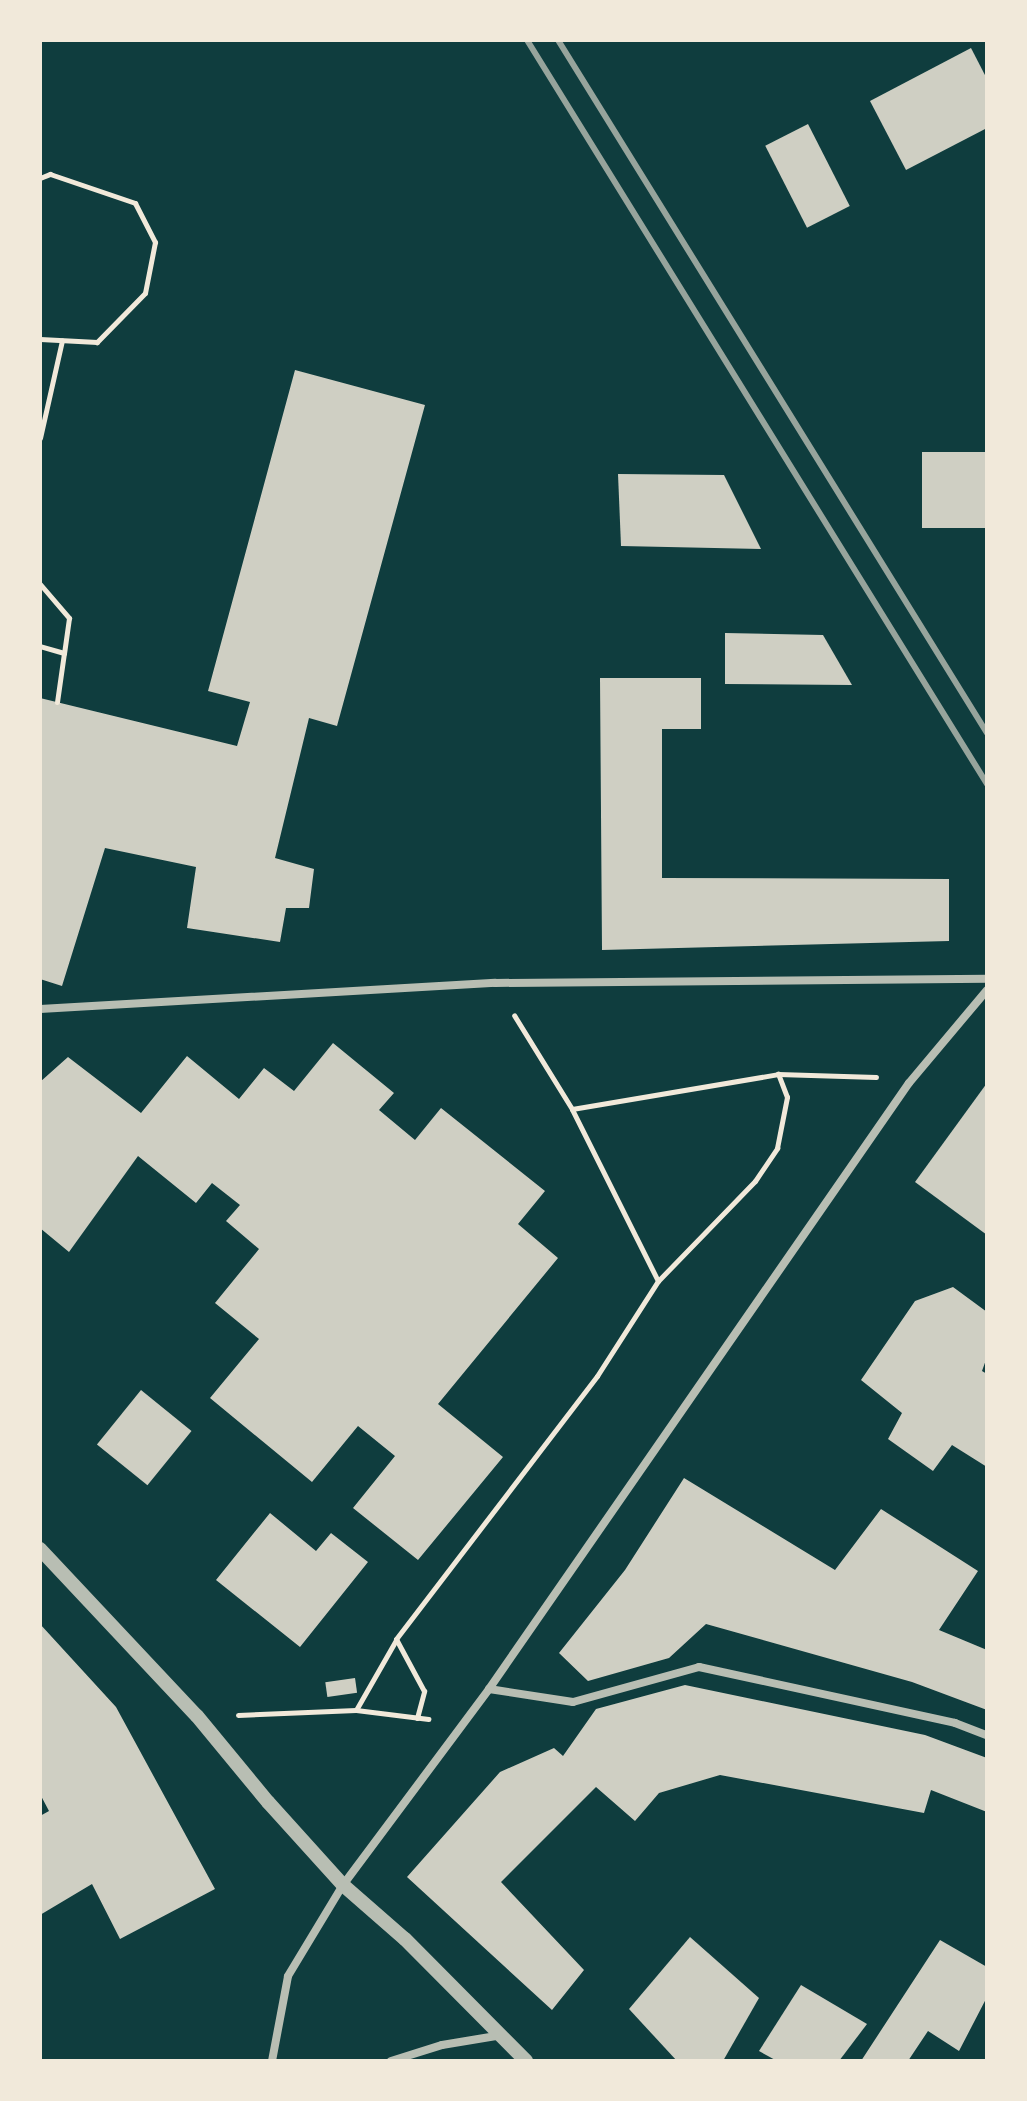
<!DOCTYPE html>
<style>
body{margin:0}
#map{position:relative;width:1027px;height:2101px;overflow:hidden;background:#0f3d3e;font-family:Montserrat,sans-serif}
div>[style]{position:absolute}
.building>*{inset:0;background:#cfcfc3;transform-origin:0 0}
.path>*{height:5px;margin:-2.5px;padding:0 2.5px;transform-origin:2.5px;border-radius:2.5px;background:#f1e9da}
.minor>*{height:8px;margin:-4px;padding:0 4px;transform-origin:4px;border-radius:4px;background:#b8beb3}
.tertiary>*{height:14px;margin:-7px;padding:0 7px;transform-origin:7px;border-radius:7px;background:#b8beb3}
.rail>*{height:6px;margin:-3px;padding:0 3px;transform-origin:3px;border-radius:3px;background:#97a49c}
span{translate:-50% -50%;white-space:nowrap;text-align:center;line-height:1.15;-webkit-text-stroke:8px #f1e9da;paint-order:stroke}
.frame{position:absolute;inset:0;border:42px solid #f1e9da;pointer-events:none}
</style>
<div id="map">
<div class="building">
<i style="clip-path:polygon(971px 48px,987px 79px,987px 128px,906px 170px,870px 101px)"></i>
<i style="left:808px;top:124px;width:92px;height:48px;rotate:63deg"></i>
<i style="clip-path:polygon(295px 370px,425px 405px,337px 726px,309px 718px,275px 858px,314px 869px,309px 908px,286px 908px,280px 942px,187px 928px,196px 867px,105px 848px,62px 986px,40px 979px,40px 698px,237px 746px,250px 702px,208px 691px)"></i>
<i style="left:922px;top:452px;width:65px;height:76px"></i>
<i style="clip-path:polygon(618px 474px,724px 475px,761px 549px,621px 546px)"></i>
<i style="clip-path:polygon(725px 633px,823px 635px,852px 685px,725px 684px)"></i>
<i style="clip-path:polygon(600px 678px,701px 678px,701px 729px,662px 729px,662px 878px,949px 879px,949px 941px,602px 950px)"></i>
<i style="clip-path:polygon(333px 1043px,394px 1093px,379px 1110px,415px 1140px,441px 1108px,545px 1191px,518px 1224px,558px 1258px,438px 1404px,503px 1457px,418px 1560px,353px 1508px,395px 1456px,358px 1426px,312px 1482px,210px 1398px,259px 1339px,215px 1303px,259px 1249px,226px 1221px,240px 1205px,212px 1183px,196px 1203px,138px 1156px,69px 1252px,40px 1228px,40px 1082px,68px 1057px,141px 1113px,187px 1056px,239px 1099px,264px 1068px,294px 1091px)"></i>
<i style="clip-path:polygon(987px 1083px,987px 1235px,915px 1182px)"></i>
<i style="clip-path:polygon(953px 1287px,987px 1312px,987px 1357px,982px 1371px,987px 1374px,987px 1467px,952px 1445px,933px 1471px,888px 1439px,902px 1413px,861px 1380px,915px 1301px)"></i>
<i style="left:141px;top:1390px;width:65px;height:70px;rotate:39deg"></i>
<i style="clip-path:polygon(684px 1478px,835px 1570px,881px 1509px,978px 1571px,939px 1630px,987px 1650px,987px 1710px,912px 1682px,706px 1624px,669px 1658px,588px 1681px,559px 1653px,625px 1570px)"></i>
<i style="clip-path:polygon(270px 1513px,316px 1551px,331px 1533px,368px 1562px,300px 1647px,216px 1580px)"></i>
<i style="clip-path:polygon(40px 1624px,116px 1707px,215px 1889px,120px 1939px,92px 1884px,40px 1915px,40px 1816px,49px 1811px,40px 1794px)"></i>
<i style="left:355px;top:1678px;width:15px;height:30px;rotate:82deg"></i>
<i style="clip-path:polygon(685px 1685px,925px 1735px,987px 1758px,987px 1812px,931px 1790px,924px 1813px,720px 1775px,659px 1793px,635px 1821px,596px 1787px,501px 1882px,584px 1970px,552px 2010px,407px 1877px,500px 1772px,554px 1748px,563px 1756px,596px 1709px)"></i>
<i style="clip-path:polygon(690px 1937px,759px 1998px,723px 2061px,677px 2061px,629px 2009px)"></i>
<i style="clip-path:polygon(940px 1940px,987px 1967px,987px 1997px,959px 2051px,928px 2031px,908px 2061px,861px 2061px)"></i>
<i style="clip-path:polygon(801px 1985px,867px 2024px,839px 2061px,777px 2061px,759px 2051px)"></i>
</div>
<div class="path">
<i style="left:40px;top:178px;width:11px;rotate:-22deg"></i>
<i style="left:50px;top:174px;width:90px;rotate:18.8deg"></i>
<i style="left:135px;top:203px;width:44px;rotate:62.9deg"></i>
<i style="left:155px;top:242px;width:52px;rotate:101.1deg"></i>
<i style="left:145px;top:293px;width:69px;rotate:134.4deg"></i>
<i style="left:97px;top:342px;width:57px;rotate:-177deg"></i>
<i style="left:40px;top:438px;width:100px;rotate:-77.3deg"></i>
<i style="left:40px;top:584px;width:45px;rotate:49.5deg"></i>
<i style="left:69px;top:618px;width:35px;rotate:98deg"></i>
<i style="left:64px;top:653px;width:25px;rotate:-164deg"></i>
<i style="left:57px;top:702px;width:49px;rotate:-81.9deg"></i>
<i style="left:572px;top:1109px;width:209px;rotate:-9.6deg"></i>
<i style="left:778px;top:1074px;width:98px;rotate:1.8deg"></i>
<i style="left:658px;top:1281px;width:139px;rotate:-45.9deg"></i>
<i style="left:755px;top:1181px;width:40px;rotate:-56deg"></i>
<i style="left:777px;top:1148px;width:52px;rotate:-78.9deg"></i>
<i style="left:787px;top:1097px;width:25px;rotate:-111deg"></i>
<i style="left:356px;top:1710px;width:81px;rotate:-60.3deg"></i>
<i style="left:238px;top:1715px;width:118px;rotate:-2.4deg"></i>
<i style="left:356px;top:1710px;width:73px;rotate:7.1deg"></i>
<i style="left:417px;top:1718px;width:28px;rotate:-75deg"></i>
<i style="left:424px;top:1691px;width:59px;rotate:-118.3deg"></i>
<i style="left:396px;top:1639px;width:331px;rotate:-52.6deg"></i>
<i style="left:597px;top:1376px;width:113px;rotate:-57.3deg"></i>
<i style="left:658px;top:1281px;width:192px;rotate:-116.6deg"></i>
<i style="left:572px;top:1109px;width:110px;rotate:-121.7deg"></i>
</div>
<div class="minor">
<i style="left:40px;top:1009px;width:456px;rotate:-3.3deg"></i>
<i style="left:495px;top:983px;width:492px;rotate:-0.5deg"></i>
<i style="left:489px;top:1689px;width:85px;rotate:8.8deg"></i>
<i style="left:573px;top:1702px;width:131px;rotate:-15.5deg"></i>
<i style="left:699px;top:1667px;width:262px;rotate:12.3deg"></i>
<i style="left:955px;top:1723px;width:34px;rotate:21deg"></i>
<i style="left:272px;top:2061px;width:86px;rotate:-79.3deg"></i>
<i style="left:288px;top:1976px;width:106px;rotate:-58.9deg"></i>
<i style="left:343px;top:1885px;width:244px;rotate:-53.3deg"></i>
<i style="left:489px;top:1689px;width:737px;rotate:-55.28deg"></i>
<i style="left:909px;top:1083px;width:121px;rotate:-50deg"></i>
<i style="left:391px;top:2061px;width:53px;rotate:-17.4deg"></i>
<i style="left:442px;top:2045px;width:61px;rotate:-9.5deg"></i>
</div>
<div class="tertiary">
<i style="left:40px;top:1549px;width:229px;rotate:46.8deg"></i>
<i style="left:197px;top:1716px;width:112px;rotate:50.5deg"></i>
<i style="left:268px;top:1802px;width:112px;rotate:47.9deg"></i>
<i style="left:343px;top:1885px;width:82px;rotate:41.1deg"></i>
<i style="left:405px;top:1939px;width:172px;rotate:45.2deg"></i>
</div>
<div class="rail">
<i style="left:527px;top:40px;width:875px;rotate:58.27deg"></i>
<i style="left:558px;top:40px;width:815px;rotate:58.24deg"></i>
</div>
<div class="frame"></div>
</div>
